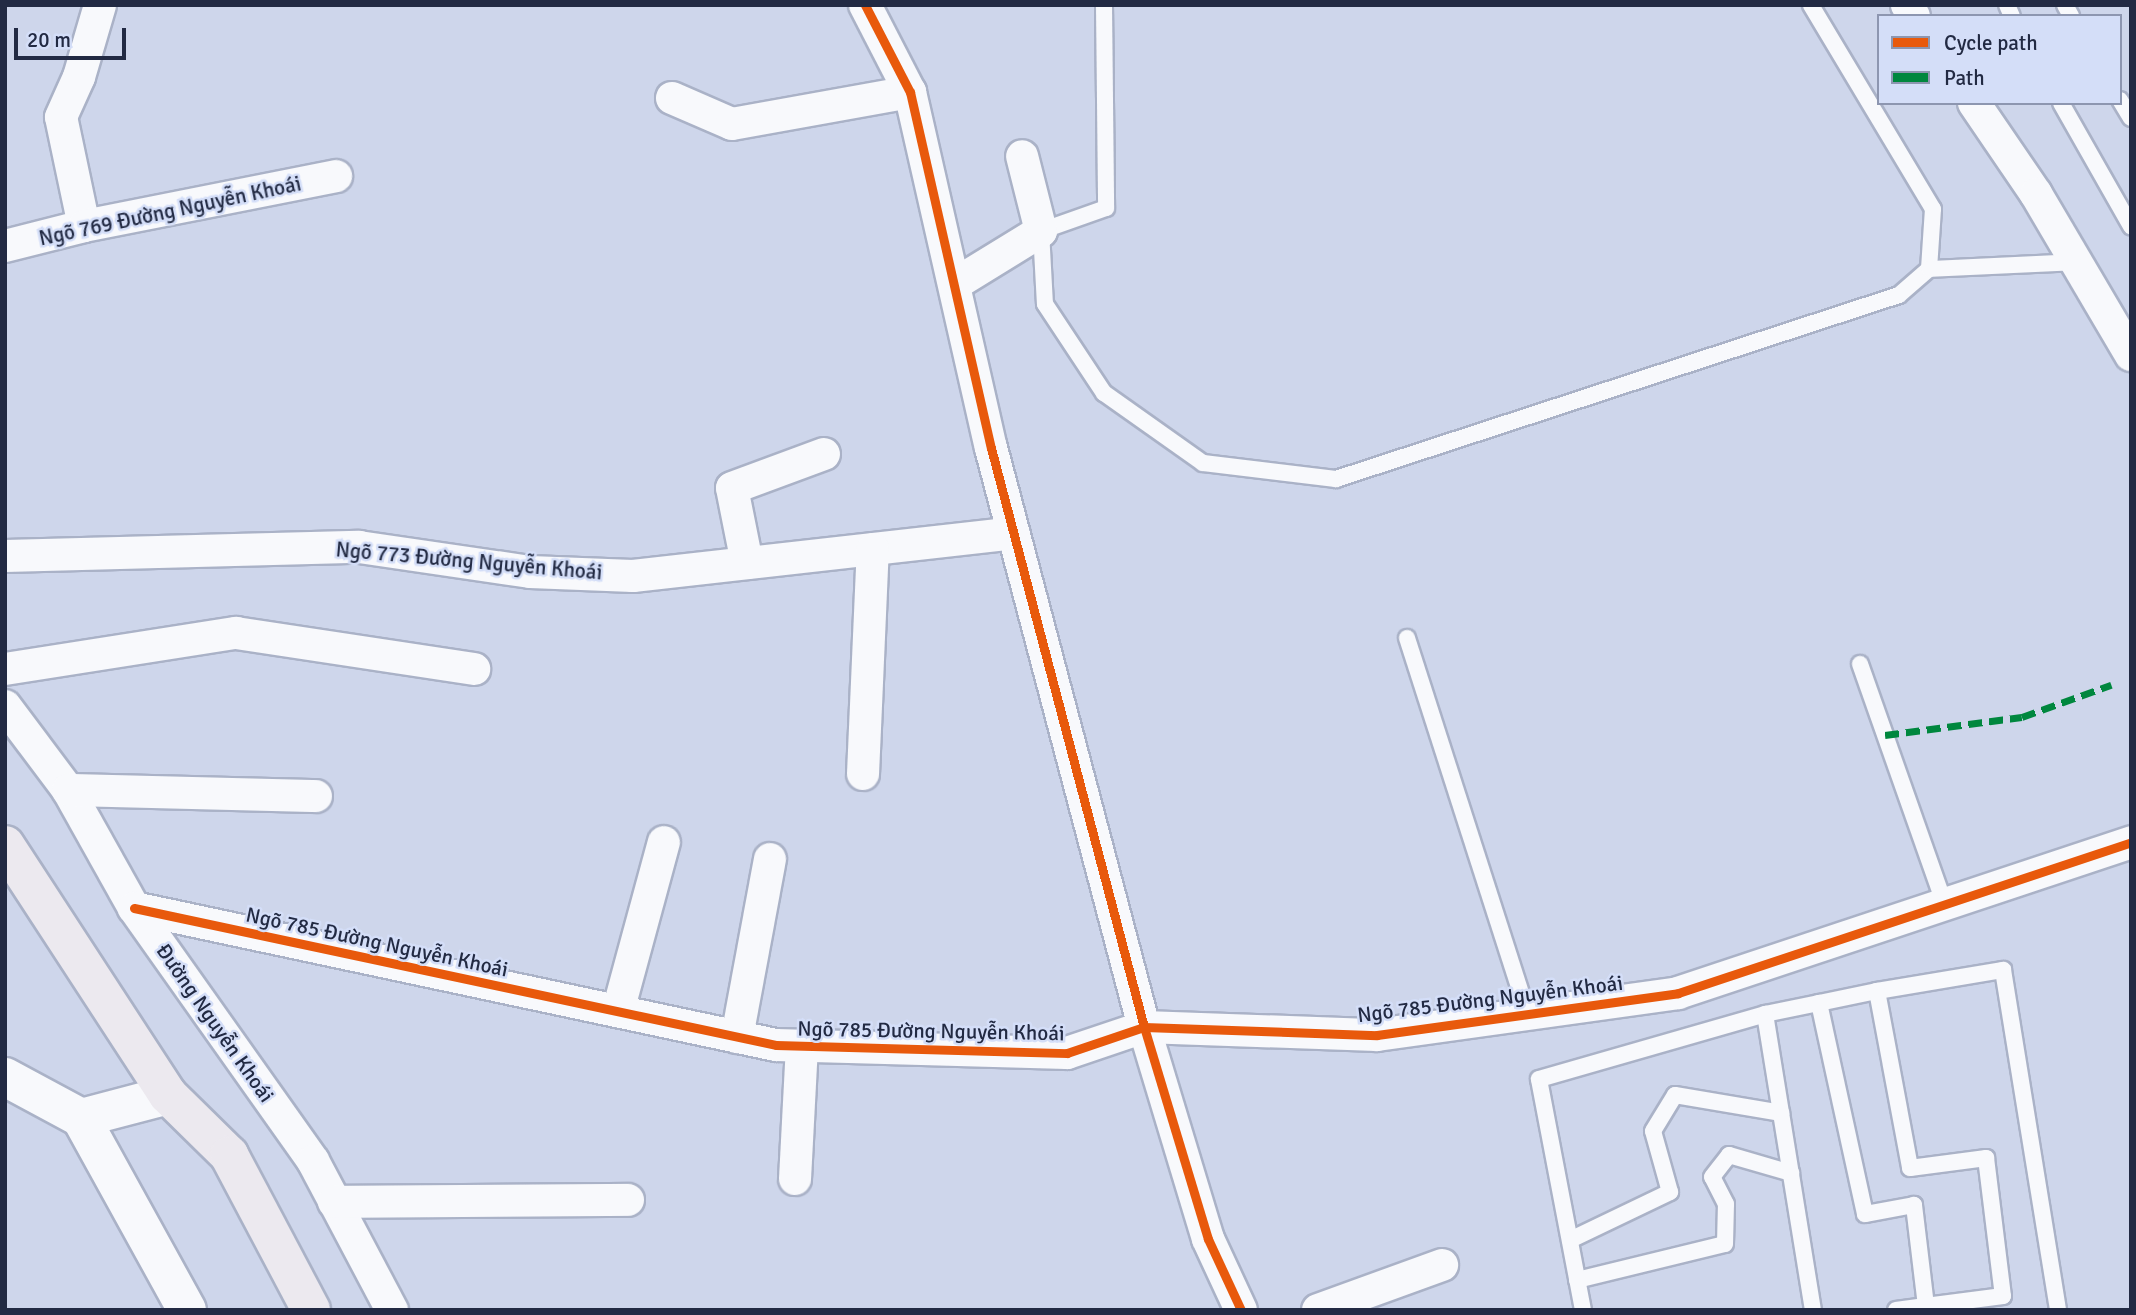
<!DOCTYPE html>
<meta charset="utf-8">
<style>
body{margin:0}
#map{position:relative;width:2136px;height:1315px;overflow:hidden;background:#ced6eb;font-family:Signika,sans-serif}
div>[style]{position:absolute}
.roads{filter:drop-shadow(2px 0 #aab2c7) drop-shadow(-2px 0 #aab2c7) drop-shadow(0 2px #aab2c7) drop-shadow(0 -2px #aab2c7)}
.lane>*{height:16px;margin:-8px;padding:0 8px;transform-origin:8px;border-radius:8px;background:#f8f9fc}
.street>*{height:32px;margin:-16px;padding:0 16px;transform-origin:16px;border-radius:16px;background:#f8f9fc}
.secondary>*{height:38px;margin:-19px;padding:0 19px;transform-origin:19px;border-radius:19px;background:#f8f9fc}
.primary>*{height:38px;margin:-19px;padding:0 19px;transform-origin:19px;border-radius:19px;background:#ece9ef}
.quiet>*{height:7px;margin-top:-3.5px;transform-origin:0;background:repeating-linear-gradient(90deg,#00873e 0 14px,transparent 0 21px)}
.cycleway>*{height:9px;margin:-4.5px;padding:0 4.5px;transform-origin:4.5px;border-radius:4.5px;background:#e8590c}
span{translate:-50% -50%;white-space:nowrap;text-align:center;line-height:1.15;-webkit-text-stroke:5px #d4def8;paint-order:stroke}
.street-label{font-size:21px;color:#222a43}
.frame{position:absolute;inset:0;border:7px solid #222a43;pointer-events:none}
.legend{position:absolute;left:1877px;top:14px;width:245px;height:91px;box-sizing:border-box;background:#d4def8;border:2px solid #8d96b0;margin:0;padding:9px 12px;list-style:none;font-size:21px;color:#222a43}
.legend li{display:flex;align-items:center;gap:14px;height:35px}
.legend b{width:35px;border:2px solid #8d96b0}
.scale{position:absolute;left:14px;top:28px;width:112px;height:32px;box-sizing:border-box;border:4px solid #222a43;border-top:0;padding-left:9px;font-size:21px;line-height:24px;white-space:nowrap;color:#222a43;-webkit-text-stroke:5px #d4def8;paint-order:stroke}
</style>
<div id="map">
<div class="roads">
<div class="lane">
<i style="left:1104px;top:5px;width:203px;rotate:89.4deg"></i>
<i style="left:1106px;top:208px;width:69px;rotate:160.5deg"></i>
<i style="left:1041px;top:231px;width:73px;rotate:86.9deg"></i>
<i style="left:1045px;top:304px;width:107px;rotate:56.5deg"></i>
<i style="left:1104px;top:393px;width:121px;rotate:35.3deg"></i>
<i style="left:1203px;top:463px;width:134px;rotate:6.9deg"></i>
<i style="left:1336px;top:479px;width:592px;rotate:-18.1deg"></i>
<i style="left:1899px;top:295px;width:40px;rotate:-41deg"></i>
<i style="left:1929px;top:269px;width:60px;rotate:-86.2deg"></i>
<i style="left:1933px;top:209px;width:238px;rotate:-120.9deg"></i>
<i style="left:2007px;top:5px;width:12px;rotate:66deg"></i>
<i style="left:2065px;top:5px;width:13px;rotate:61deg"></i>
<i style="left:2120px;top:100px;width:21px;rotate:59deg"></i>
<i style="left:2061px;top:103px;width:142px;rotate:60.4deg"></i>
<i style="left:1929px;top:269px;width:147px;rotate:-2.7deg"></i>
<i style="left:1407px;top:638px;width:395px;rotate:72.2deg"></i>
<i style="left:1860px;top:664px;width:253px;rotate:70.6deg"></i>
<i style="left:1877px;top:991px;width:128px;rotate:-9.5deg"></i>
<i style="left:2003px;top:970px;width:344px;rotate:80.8deg"></i>
<i style="left:1765px;top:1014px;width:55px;rotate:-11.5deg"></i>
<i style="left:1819px;top:1003px;width:59px;rotate:-11.7deg"></i>
<i style="left:1877px;top:991px;width:180px;rotate:79.4deg"></i>
<i style="left:1910px;top:1168px;width:77px;rotate:-7.5deg"></i>
<i style="left:1986px;top:1158px;width:139px;rotate:83deg"></i>
<i style="left:2003px;top:1296px;width:78px;rotate:172.6deg"></i>
<i style="left:1926px;top:1306px;width:102px;rotate:-96.8deg"></i>
<i style="left:1914px;top:1205px;width:50px;rotate:169.6deg"></i>
<i style="left:1865px;top:1214px;width:216px;rotate:-102.3deg"></i>
<i style="left:1570px;top:1240px;width:111px;rotate:-25.6deg"></i>
<i style="left:1670px;top:1192px;width:63px;rotate:-105.6deg"></i>
<i style="left:1653px;top:1131px;width:42px;rotate:-58.6deg"></i>
<i style="left:1675px;top:1095px;width:108px;rotate:9.6deg"></i>
<i style="left:1577px;top:1280px;width:152px;rotate:-13.7deg"></i>
<i style="left:1725px;top:1244px;width:40px;rotate:-88.6deg"></i>
<i style="left:1726px;top:1204px;width:30px;rotate:-117deg"></i>
<i style="left:1712px;top:1177px;width:28px;rotate:-52deg"></i>
<i style="left:1729px;top:1155px;width:65px;rotate:16.2deg"></i>
<i style="left:1583px;top:1310px;width:235px;rotate:-100.8deg"></i>
<i style="left:1539px;top:1079px;width:235px;rotate:-16deg"></i>
<i style="left:1765px;top:1014px;width:300px;rotate:80.8deg"></i>
<i style="left:1896px;top:1310px;width:30px;rotate:-8deg"></i>
<i style="left:1926px;top:1306px;width:4px;rotate:90deg"></i>
</div>
<div class="street">
<i style="left:865px;top:5px;width:98px;rotate:62.7deg"></i>
<i style="left:910px;top:92px;width:365px;rotate:77.2deg"></i>
<i style="left:991px;top:448px;width:599px;rotate:75.2deg"></i>
<i style="left:1144px;top:1027px;width:221px;rotate:73.2deg"></i>
<i style="left:1208px;top:1239px;width:78px;rotate:65.1deg"></i>
<i style="left:1907px;top:5px;width:13px;rotate:58deg"></i>
<i style="left:672px;top:98px;width:65px;rotate:23.4deg"></i>
<i style="left:732px;top:124px;width:181px;rotate:-10.2deg"></i>
<i style="left:1974px;top:103px;width:110px;rotate:55.7deg"></i>
<i style="left:2036px;top:194px;width:187px;rotate:59.5deg"></i>
<i style="left:84px;top:226px;width:111px;rotate:-101.9deg"></i>
<i style="left:61px;top:117px;width:44px;rotate:-65.8deg"></i>
<i style="left:79px;top:77px;width:75px;rotate:-73.7deg"></i>
<i style="left:5px;top:246px;width:81px;rotate:-14.2deg"></i>
<i style="left:84px;top:226px;width:257px;rotate:-11.2deg"></i>
<i style="left:955px;top:284px;width:101px;rotate:-31.6deg"></i>
<i style="left:1041px;top:231px;width:77px;rotate:-104.2deg"></i>
<i style="left:5px;top:556px;width:354px;rotate:-1.5deg"></i>
<i style="left:359px;top:547px;width:173px;rotate:8.3deg"></i>
<i style="left:530px;top:572px;width:103px;rotate:2.2deg"></i>
<i style="left:633px;top:576px;width:383px;rotate:-6.4deg"></i>
<i style="left:747px;top:563px;width:76px;rotate:-101.3deg"></i>
<i style="left:732px;top:488px;width:98px;rotate:-20.3deg"></i>
<i style="left:5px;top:669px;width:234px;rotate:-8.9deg"></i>
<i style="left:236px;top:633px;width:241px;rotate:8.6deg"></i>
<i style="left:5px;top:706px;width:105px;rotate:53.1deg"></i>
<i style="left:68px;top:790px;width:135px;rotate:60.8deg"></i>
<i style="left:134px;top:908px;width:310px;rotate:54.7deg"></i>
<i style="left:313px;top:1161px;width:169px;rotate:62.1deg"></i>
<i style="left:863px;top:774px;width:225px;rotate:-87.5deg"></i>
<i style="left:68px;top:790px;width:248px;rotate:1.4deg"></i>
<i style="left:134px;top:908px;width:656px;rotate:12.05deg"></i>
<i style="left:776px;top:1045px;width:291px;rotate:1.6deg"></i>
<i style="left:1067px;top:1053px;width:81px;rotate:-18.7deg"></i>
<i style="left:1144px;top:1027px;width:233px;rotate:2deg"></i>
<i style="left:1377px;top:1035px;width:304px;rotate:-7.9deg"></i>
<i style="left:1678px;top:993px;width:478px;rotate:-18.4deg"></i>
<i style="left:618px;top:1011px;width:175px;rotate:-74.8deg"></i>
<i style="left:737px;top:1037px;width:181px;rotate:-79.5deg"></i>
<i style="left:795px;top:1179px;width:133px;rotate:-87deg"></i>
<i style="left:334px;top:1202px;width:294px;rotate:-0.4deg"></i>
<i style="left:1318px;top:1310px;width:132px;rotate:-19.9deg"></i>
</div>
<div class="secondary">
<i style="left:5px;top:1077px;width:86px;rotate:28.3deg"></i>
<i style="left:81px;top:1118px;width:90px;rotate:-14.8deg"></i>
<i style="left:81px;top:1118px;width:219px;rotate:61.1deg"></i>
</div>
<div class="primary">
<i style="left:5px;top:845px;width:298px;rotate:56.9deg"></i>
<i style="left:168px;top:1095px;width:86px;rotate:44.5deg"></i>
<i style="left:229px;top:1155px;width:175px;rotate:62.1deg"></i>
</div>
</div>
<div class="quiet">
<i style="left:1885px;top:735px;width:138px;rotate:-7.5deg"></i>
<i style="left:2022px;top:717px;width:95px;rotate:-19.8deg"></i>
</div>
<div class="cycleway">
<i style="left:865px;top:5px;width:98px;rotate:62.7deg"></i>
<i style="left:910px;top:92px;width:365px;rotate:77.2deg"></i>
<i style="left:991px;top:448px;width:599px;rotate:75.2deg"></i>
<i style="left:1144px;top:1027px;width:221px;rotate:73.2deg"></i>
<i style="left:1208px;top:1239px;width:78px;rotate:65.1deg"></i>
<i style="left:134px;top:908px;width:656px;rotate:12.05deg"></i>
<i style="left:776px;top:1045px;width:291px;rotate:1.6deg"></i>
<i style="left:1067px;top:1053px;width:81px;rotate:-18.7deg"></i>
<i style="left:1144px;top:1027px;width:233px;rotate:2deg"></i>
<i style="left:1377px;top:1035px;width:304px;rotate:-7.9deg"></i>
<i style="left:1678px;top:993px;width:478px;rotate:-18.4deg"></i>
</div>
<div class="street-label">
<span style="left:170px;top:211px;rotate:-12deg">Ngõ 769 Đường Nguyễn Khoái</span>
<span style="left:469px;top:561px;rotate:5deg">Ngõ 773 Đường Nguyễn Khoái</span>
<span style="left:377px;top:942px;rotate:12deg">Ngõ 785 Đường Nguyễn Khoái</span>
<span style="left:1490px;top:999px;rotate:-7deg">Ngõ 785 Đường Nguyễn Khoái</span>
<span style="left:215px;top:1023px;rotate:55deg">Đường Nguyễn Khoái</span>
<span style="left:931px;top:1031px;rotate:1deg">Ngõ 785 Đường Nguyễn Khoái</span>
</div>
<div class="frame"></div>
<ul class="legend">
<li><b style="height:9px;background:#e8590c"></b>Cycle path</li>
<li><b style="height:9px;background:#00873e"></b>Path</li>
</ul>
<div class="scale">20 m</div>
</div>
